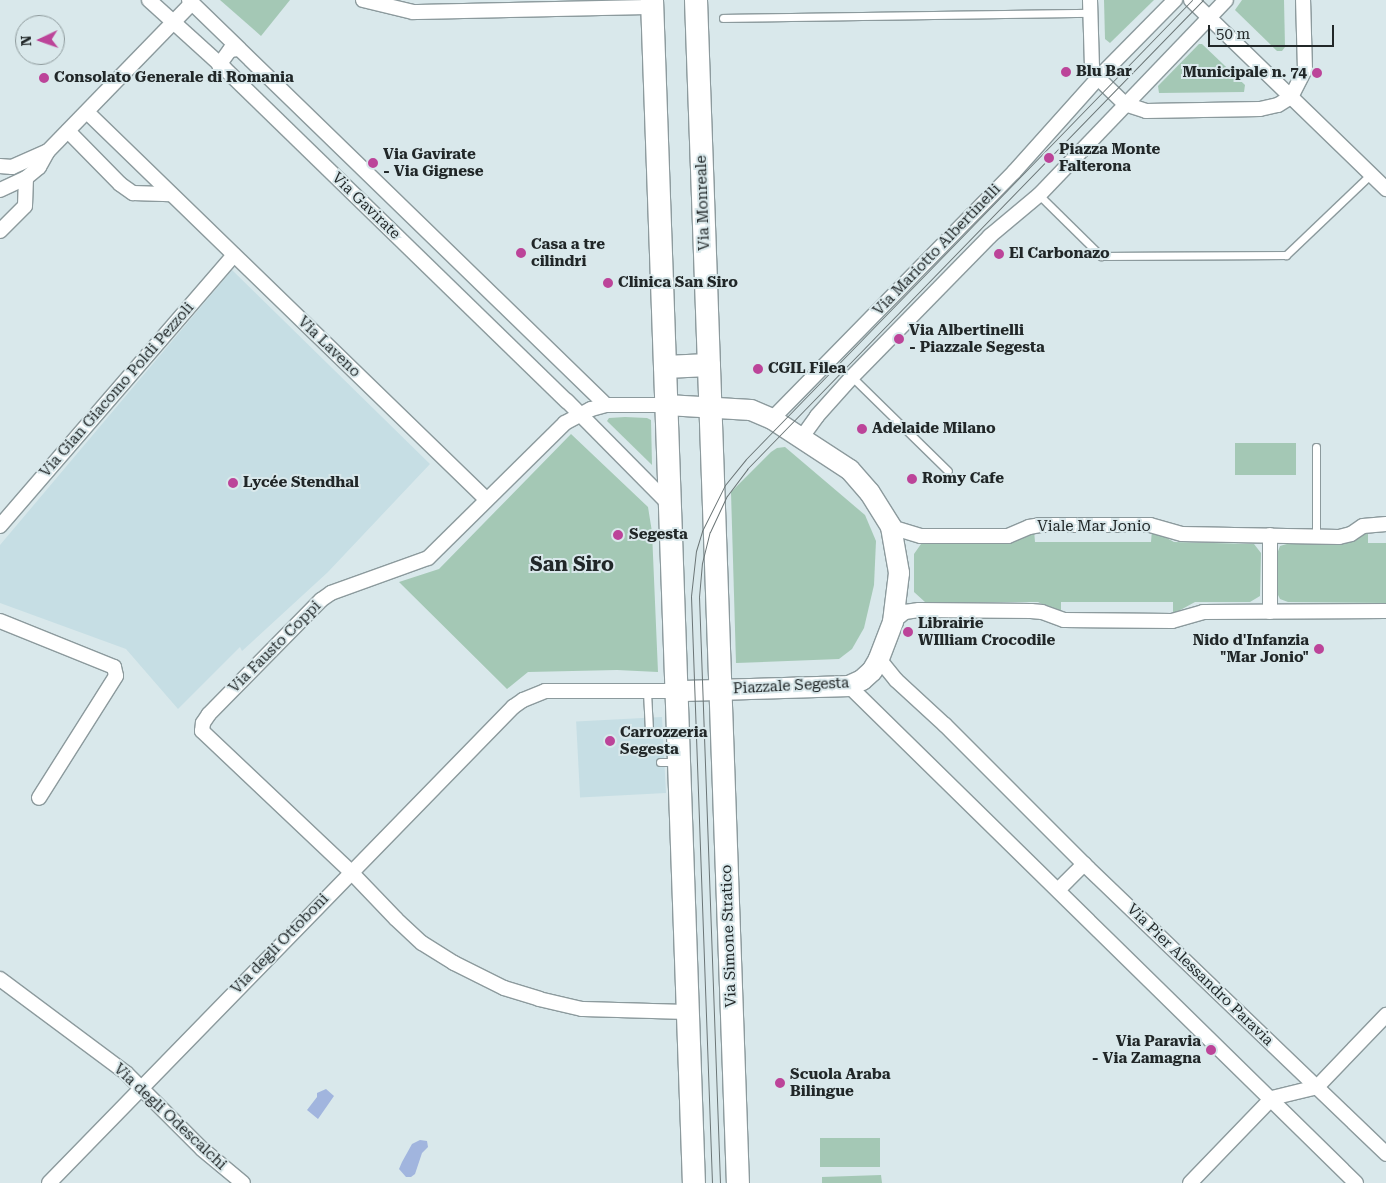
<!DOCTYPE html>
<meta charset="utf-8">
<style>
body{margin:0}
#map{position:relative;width:1386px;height:1183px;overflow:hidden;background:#d9e8eb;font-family:"Roboto Serif",serif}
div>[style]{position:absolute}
.built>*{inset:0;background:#c6dee4;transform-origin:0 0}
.green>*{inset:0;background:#a4c8b5;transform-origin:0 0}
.water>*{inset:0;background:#a1b5de}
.roads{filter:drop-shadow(1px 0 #8c9a9d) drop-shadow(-1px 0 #8c9a9d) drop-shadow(0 1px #8c9a9d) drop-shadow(0 -1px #8c9a9d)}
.lane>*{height:7px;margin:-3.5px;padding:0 3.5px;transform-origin:3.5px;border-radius:3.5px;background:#fff}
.street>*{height:14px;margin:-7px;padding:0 7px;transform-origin:7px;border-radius:7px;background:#fff}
.secondary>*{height:20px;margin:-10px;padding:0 10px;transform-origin:10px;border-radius:10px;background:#fff}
.primary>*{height:22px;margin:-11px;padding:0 11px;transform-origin:11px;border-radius:11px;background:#fff}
.tram>*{height:1px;margin:-0.5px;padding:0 0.5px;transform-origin:0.5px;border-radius:0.5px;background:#6b7576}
.dots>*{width:14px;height:14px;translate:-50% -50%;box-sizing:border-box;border:2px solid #d9e8eb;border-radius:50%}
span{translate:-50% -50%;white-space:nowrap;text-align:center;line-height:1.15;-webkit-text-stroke:4px #d9e8eb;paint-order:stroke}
.poi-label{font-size:15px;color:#212728;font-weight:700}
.left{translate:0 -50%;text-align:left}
.right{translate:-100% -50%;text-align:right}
.street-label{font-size:15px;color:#212728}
.district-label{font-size:20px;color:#212728;font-weight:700}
.north{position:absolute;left:15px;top:15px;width:50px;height:50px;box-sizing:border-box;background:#d9e8eb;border:1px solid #8f9b9d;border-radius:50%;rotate:267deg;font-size:14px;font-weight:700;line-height:20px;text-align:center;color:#212728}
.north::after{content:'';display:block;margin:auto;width:18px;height:22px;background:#bc4499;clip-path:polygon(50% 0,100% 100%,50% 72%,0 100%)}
.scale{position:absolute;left:1208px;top:25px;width:126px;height:22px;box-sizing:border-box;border:2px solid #212728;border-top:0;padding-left:6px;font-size:15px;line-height:18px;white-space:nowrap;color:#212728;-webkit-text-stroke:4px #d9e8eb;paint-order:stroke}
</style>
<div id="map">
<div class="built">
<i style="clip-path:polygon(232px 270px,430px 464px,328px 572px,242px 651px,240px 647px,178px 709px,126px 649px,0 603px,0 545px)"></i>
<i style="left:662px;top:717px;width:76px;height:86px;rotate:87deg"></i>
</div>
<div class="green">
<i style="clip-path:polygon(220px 0,290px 0,261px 36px)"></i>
<i style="clip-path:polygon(1104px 0,1154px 0,1110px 43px,1105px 39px)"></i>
<i style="clip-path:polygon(1242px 0,1284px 0,1285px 47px,1282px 51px,1277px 51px,1235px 10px)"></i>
<i style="clip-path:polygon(1199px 44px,1202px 44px,1245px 85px,1244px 92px,1159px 93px,1158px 86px)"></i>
<i style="clip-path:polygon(625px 417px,647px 418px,651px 420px,652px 465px,607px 421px,609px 418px)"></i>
<i style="clip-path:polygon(571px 434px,648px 507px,652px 532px,658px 672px,617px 670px,528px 672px,507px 689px,399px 582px,439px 569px)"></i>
<i style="left:1296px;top:443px;width:32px;height:61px;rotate:90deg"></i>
<i style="clip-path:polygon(785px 447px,865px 515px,876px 541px,874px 585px,864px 628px,852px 649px,839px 659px,736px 663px,731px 492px,771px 452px,777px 448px)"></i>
<i style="clip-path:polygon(1034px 530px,1035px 542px,1151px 542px,1152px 530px,1174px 542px,1254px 544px,1261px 553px,1260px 596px,1250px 602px,1195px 602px,1173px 614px,1173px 602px,1061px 602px,1061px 614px,1038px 602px,925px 602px,914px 592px,914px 554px,921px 544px,1012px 542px)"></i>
<i style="clip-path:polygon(1368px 531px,1368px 543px,1386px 543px,1386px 603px,1288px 602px,1280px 599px,1276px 591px,1277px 554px,1280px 546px,1290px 543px,1346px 543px)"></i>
<i style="left:880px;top:1138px;width:29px;height:60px;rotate:90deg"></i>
<i style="clip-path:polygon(881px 1175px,882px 1183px,822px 1183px,822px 1177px)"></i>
</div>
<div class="water">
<i style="clip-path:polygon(326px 1089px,334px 1096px,318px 1119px,307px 1110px,317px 1097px,317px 1093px)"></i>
<i style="clip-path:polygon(420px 1140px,427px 1141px,428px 1147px,422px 1153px,415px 1174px,411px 1177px,406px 1177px,399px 1169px,402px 1162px,412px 1144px)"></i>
</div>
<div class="roads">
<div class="lane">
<i style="left:723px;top:18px;width:367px;rotate:-0.8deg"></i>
<i style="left:1039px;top:195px;width:87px;rotate:44.5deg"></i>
<i style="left:1101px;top:256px;width:185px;rotate:-0.3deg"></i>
<i style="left:1286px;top:255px;width:117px;rotate:-43.6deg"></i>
<i style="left:852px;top:377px;width:134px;rotate:44.4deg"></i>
<i style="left:1316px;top:536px;width:89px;rotate:-90deg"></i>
<i style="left:647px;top:692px;width:37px;rotate:87deg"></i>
<i style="left:660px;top:762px;width:17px"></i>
</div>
<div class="street">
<i style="left:149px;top:0;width:101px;rotate:42.2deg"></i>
<i style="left:224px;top:68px;width:478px;rotate:44.2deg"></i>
<i style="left:567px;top:401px;width:146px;rotate:45.3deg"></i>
<i style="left:189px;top:0;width:581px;rotate:44.16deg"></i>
<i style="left:363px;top:0;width:51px;rotate:13.5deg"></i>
<i style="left:413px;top:12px;width:239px;rotate:-1.2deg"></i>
<i style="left:1090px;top:0;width:67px;rotate:88.3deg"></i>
<i style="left:1092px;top:67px;width:13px;rotate:61deg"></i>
<i style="left:1098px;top:78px;width:37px;rotate:44deg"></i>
<i style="left:1125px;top:104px;width:22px;rotate:18deg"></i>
<i style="left:1146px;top:111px;width:114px;rotate:-1deg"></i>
<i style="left:1260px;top:109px;width:18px;rotate:-13deg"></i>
<i style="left:1278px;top:105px;width:15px;rotate:-32deg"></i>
<i style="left:1291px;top:97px;width:30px;rotate:-63deg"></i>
<i style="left:1305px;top:70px;width:70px;rotate:-91.6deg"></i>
<i style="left:1191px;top:0;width:272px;rotate:44.1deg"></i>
<i style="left:219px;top:65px;width:19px;rotate:-54deg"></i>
<i style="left:230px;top:50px;width:8px;rotate:-7deg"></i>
<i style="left:87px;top:112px;width:556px;rotate:44.13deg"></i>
<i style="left:68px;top:131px;width:74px;rotate:45.5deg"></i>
<i style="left:120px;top:184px;width:16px;rotate:35deg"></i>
<i style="left:133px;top:193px;width:38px;rotate:2deg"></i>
<i style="left:0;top:166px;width:12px;rotate:5deg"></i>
<i style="left:12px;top:167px;width:39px;rotate:-24deg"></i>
<i style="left:0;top:190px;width:29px;rotate:-25deg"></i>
<i style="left:26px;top:178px;width:17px;rotate:-40deg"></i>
<i style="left:39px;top:167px;width:18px;rotate:-61deg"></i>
<i style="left:48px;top:151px;width:206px;rotate:-45.8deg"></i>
<i style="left:0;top:231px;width:35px;rotate:-45deg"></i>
<i style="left:25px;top:206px;width:28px;rotate:-88deg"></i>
<i style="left:667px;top:405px;width:61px;rotate:180deg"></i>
<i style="left:606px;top:405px;width:16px;rotate:165deg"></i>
<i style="left:591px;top:409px;width:30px;rotate:152deg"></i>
<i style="left:565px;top:423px;width:192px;rotate:135.4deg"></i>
<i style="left:428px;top:558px;width:103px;rotate:160.2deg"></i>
<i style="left:331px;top:593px;width:12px;rotate:145deg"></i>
<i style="left:321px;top:600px;width:160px;rotate:134.5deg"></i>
<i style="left:209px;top:714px;width:11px;rotate:124deg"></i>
<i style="left:203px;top:723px;width:8px;rotate:97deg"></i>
<i style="left:202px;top:731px;width:205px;rotate:43.4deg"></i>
<i style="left:351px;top:872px;width:65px;rotate:46.2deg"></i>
<i style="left:396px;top:919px;width:35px;rotate:43deg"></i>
<i style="left:422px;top:943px;width:38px;rotate:32deg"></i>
<i style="left:454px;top:963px;width:56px;rotate:26.6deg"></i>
<i style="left:504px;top:988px;width:37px;rotate:17deg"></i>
<i style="left:539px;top:999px;width:44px;rotate:13.1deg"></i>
<i style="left:582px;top:1009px;width:106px;rotate:1.6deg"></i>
<i style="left:772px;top:419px;width:346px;rotate:-45.6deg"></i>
<i style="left:1014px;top:172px;width:126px;rotate:-48.2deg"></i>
<i style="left:1098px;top:78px;width:110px;rotate:-45.4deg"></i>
<i style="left:802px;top:437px;width:26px;rotate:-54deg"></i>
<i style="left:817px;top:416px;width:52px;rotate:-48.1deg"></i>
<i style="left:852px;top:377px;width:197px;rotate:-45.6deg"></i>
<i style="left:990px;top:236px;width:64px;rotate:-39.9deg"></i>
<i style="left:1039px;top:195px;width:270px;rotate:-46.2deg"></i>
<i style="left:0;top:526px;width:358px;rotate:-49.2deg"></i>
<i style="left:891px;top:527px;width:31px;rotate:17deg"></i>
<i style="left:921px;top:536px;width:87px"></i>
<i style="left:1008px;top:536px;width:23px;rotate:-23deg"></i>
<i style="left:1029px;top:527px;width:11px;rotate:-10deg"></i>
<i style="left:1040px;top:525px;width:110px"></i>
<i style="left:1150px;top:525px;width:33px;rotate:16deg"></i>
<i style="left:1182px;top:534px;width:157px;rotate:1.1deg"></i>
<i style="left:1339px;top:537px;width:12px;rotate:-14deg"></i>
<i style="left:1351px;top:534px;width:14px;rotate:-34deg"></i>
<i style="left:1363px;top:526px;width:23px;rotate:-5deg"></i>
<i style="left:1270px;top:535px;width:77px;rotate:90deg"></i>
<i style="left:0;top:621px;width:123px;rotate:22deg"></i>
<i style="left:114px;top:667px;width:9px;rotate:77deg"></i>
<i style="left:116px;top:676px;width:144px;rotate:122.3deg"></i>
<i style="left:893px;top:622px;width:16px;rotate:-40deg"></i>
<i style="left:905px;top:612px;width:14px;rotate:-8deg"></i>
<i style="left:919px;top:610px;width:112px;rotate:0.5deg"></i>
<i style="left:1031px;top:611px;width:11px;rotate:5deg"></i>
<i style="left:1042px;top:612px;width:23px;rotate:20deg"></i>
<i style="left:1064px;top:620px;width:108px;rotate:0.5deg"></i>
<i style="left:1172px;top:621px;width:32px;rotate:-16deg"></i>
<i style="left:1203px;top:612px;width:183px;rotate:-0.3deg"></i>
<i style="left:879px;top:659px;width:27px;rotate:51deg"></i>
<i style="left:896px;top:680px;width:67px;rotate:42.6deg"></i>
<i style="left:945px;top:725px;width:197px;rotate:45deg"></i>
<i style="left:1084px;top:864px;width:419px;rotate:43.8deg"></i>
<i style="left:849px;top:686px;width:710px;rotate:44.43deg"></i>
<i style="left:1058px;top:890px;width:37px;rotate:-45deg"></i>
<i style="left:0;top:979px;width:157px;rotate:36.7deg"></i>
<i style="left:126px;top:1073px;width:107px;rotate:45deg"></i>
<i style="left:202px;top:1149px;width:53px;rotate:39.7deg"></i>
<i style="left:1317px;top:1087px;width:100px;rotate:-46.2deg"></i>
<i style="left:1272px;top:1098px;width:46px;rotate:-13.7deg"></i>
<i style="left:49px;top:1183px;width:665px;rotate:-45.73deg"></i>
<i style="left:513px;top:707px;width:12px;rotate:-35deg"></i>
<i style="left:523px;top:700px;width:24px;rotate:-22deg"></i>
<i style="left:545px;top:691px;width:132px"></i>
<i style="left:1190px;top:1183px;width:118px;rotate:-46deg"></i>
</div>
<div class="secondary">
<i style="left:667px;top:405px;width:84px;rotate:3.4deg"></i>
<i style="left:751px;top:410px;width:23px;rotate:23deg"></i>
<i style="left:772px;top:419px;width:93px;rotate:33.2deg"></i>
<i style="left:850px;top:470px;width:30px;rotate:49deg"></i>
<i style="left:870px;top:493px;width:40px;rotate:58deg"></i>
<i style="left:891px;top:527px;width:47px;rotate:80.1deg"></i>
<i style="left:899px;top:573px;width:49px;rotate:97deg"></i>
<i style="left:893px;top:622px;width:40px;rotate:111deg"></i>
<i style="left:879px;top:659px;width:14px;rotate:120deg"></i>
<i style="left:872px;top:671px;width:13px;rotate:138deg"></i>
<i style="left:862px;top:680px;width:14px;rotate:155deg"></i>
<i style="left:849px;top:686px;width:172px;rotate:178.3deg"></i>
</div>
<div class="primary">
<i style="left:652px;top:0;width:1184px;rotate:87.97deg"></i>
<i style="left:696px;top:0;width:1184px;rotate:87.97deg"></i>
<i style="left:665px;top:367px;width:44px;rotate:-2.6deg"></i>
</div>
</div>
<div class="tram">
<i style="left:712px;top:1183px;width:587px;rotate:-92.05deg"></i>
<i style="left:691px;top:596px;width:45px;rotate:-83.7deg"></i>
<i style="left:696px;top:551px;width:21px;rotate:-73deg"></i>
<i style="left:702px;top:531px;width:51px;rotate:-63.4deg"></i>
<i style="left:725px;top:485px;width:33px;rotate:-51deg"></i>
<i style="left:746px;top:459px;width:640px;rotate:-45.82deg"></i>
<i style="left:720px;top:1183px;width:586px;rotate:-92.05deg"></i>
<i style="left:699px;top:597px;width:34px;rotate:-85deg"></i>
<i style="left:702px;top:563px;width:32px;rotate:-76deg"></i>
<i style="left:710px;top:532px;width:40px;rotate:-65deg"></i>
<i style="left:727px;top:496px;width:34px;rotate:-53deg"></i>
<i style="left:747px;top:469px;width:654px;rotate:-45.81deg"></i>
</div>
<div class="dots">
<i style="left:1066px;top:72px;background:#bc4499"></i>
<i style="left:1317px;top:73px;background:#bc4499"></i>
<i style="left:44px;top:78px;background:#bc4499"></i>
<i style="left:1049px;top:158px;background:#bc4499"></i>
<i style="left:373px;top:163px;background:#bc4499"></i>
<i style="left:521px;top:253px;background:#bc4499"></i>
<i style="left:999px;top:254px;background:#bc4499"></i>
<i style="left:608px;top:283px;background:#bc4499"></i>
<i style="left:899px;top:339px;background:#bc4499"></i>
<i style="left:758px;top:369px;background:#bc4499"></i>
<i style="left:862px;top:429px;background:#bc4499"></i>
<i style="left:912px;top:479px;background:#bc4499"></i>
<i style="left:233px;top:483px;background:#bc4499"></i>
<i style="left:618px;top:535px;background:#bc4499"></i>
<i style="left:908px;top:632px;background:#bc4499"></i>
<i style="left:1319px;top:649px;background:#bc4499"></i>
<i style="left:610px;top:741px;background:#bc4499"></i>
<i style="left:1211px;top:1050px;background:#bc4499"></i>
<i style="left:780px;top:1083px;background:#bc4499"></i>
</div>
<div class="poi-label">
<span class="left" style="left:1076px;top:72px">Blu Bar</span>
<span class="right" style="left:1307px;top:73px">Municipale n. 74</span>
<span class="left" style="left:54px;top:78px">Consolato Generale di Romania</span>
<span class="left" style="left:1059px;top:158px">Piazza Monte<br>Falterona</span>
<span class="left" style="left:383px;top:163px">Via Gavirate<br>- Via Gignese</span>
<span class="left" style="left:531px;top:253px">Casa a tre<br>cilindri</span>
<span class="left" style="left:1009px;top:254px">El Carbonazo</span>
<span class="left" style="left:618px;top:283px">Clinica San Siro</span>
<span class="left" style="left:909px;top:339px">Via Albertinelli<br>- Piazzale Segesta</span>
<span class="left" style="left:768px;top:369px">CGIL Filea</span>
<span class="left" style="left:872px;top:429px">Adelaide Milano</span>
<span class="left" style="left:922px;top:479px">Romy Cafe</span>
<span class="left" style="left:243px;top:483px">Lycée Stendhal</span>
<span class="left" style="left:629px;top:535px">Segesta</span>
<span class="left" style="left:918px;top:632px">Librairie<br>WIlliam Crocodile</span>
<span class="right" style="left:1309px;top:649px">Nido d'Infanzia<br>"Mar Jonio"</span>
<span class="left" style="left:620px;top:741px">Carrozzeria<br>Segesta</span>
<span class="right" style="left:1201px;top:1050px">Via Paravia<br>- Via Zamagna</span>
<span class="left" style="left:790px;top:1083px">Scuola Araba<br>Bilingue</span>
</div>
<div class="street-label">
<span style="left:703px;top:203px;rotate:-92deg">Via Monreale</span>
<span style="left:366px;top:206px;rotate:44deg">Via Gavirate</span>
<span style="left:937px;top:250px;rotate:-46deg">Via Mariotto Albertinelli</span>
<span style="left:329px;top:347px;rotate:44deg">Via Laveno</span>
<span style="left:117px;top:390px;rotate:-49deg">Via Gian Giacomo Poldi Pezzoli</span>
<span style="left:1094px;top:527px">Viale Mar Jonio</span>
<span style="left:275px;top:647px;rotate:-45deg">Via Fausto Coppi</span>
<span style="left:791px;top:686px;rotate:-3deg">Piazzale Segesta</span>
<span style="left:729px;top:936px;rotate:-92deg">Via Simone Stratico</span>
<span style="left:280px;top:944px;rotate:-46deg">Via degli Ottoboni</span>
<span style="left:1200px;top:975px;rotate:44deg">Via Pier Alessandro Paravia</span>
<span style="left:170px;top:1117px;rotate:43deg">Via degli Odescalchi</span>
</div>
<div class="district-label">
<span style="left:572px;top:564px">San Siro</span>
</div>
<div class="north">N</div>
<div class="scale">50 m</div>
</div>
